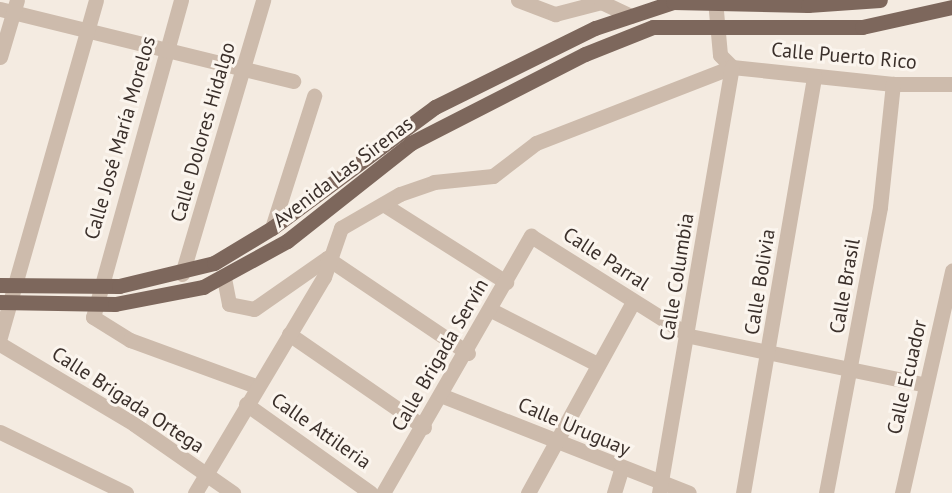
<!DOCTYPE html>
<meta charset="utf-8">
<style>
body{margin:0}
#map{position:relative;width:952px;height:493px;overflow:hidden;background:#f4ebe1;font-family:"PT Sans",sans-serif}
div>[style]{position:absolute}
.minor>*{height:15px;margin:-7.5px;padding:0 7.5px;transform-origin:7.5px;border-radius:7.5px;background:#cdbbac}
.major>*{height:15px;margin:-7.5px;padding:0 7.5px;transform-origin:7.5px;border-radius:7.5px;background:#7d675c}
span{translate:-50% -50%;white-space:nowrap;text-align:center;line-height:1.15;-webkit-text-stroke:6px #fbf5ee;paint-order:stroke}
.street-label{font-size:20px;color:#3b302b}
</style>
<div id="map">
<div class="minor">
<i style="left:181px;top:0;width:329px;rotate:105.5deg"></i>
<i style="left:93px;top:317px;width:44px;rotate:31.9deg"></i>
<i style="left:130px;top:340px;width:134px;rotate:20.1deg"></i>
<i style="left:518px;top:0;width:40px;rotate:21deg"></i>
<i style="left:555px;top:14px;width:48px;rotate:-14.6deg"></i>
<i style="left:601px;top:2px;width:33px;rotate:25deg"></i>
<i style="left:715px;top:0;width:55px;rotate:84.8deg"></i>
<i style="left:720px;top:55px;width:17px;rotate:45deg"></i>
<i style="left:0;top:9px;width:302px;rotate:13.8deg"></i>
<i style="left:0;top:57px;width:59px;rotate:-73.4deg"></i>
<i style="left:383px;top:204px;width:146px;rotate:32.4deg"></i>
<i style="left:272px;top:228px;width:139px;rotate:-72.3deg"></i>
<i style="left:182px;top:274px;width:286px;rotate:-73.5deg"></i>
<i style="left:224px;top:278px;width:26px;rotate:79deg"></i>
<i style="left:229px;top:304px;width:25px;rotate:11deg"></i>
<i style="left:254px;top:309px;width:89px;rotate:-34.9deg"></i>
<i style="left:327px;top:258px;width:170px;rotate:34deg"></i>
<i style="left:491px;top:310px;width:119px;rotate:27deg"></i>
<i style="left:289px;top:334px;width:164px;rotate:34.6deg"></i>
<i style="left:0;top:337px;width:350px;rotate:-74.1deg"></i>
<i style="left:0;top:344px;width:156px;rotate:30.8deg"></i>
<i style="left:134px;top:424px;width:121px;rotate:34.9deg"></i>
<i style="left:443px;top:396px;width:264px;rotate:21.5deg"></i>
<i style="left:246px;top:404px;width:153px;rotate:35.5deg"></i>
<i style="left:0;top:432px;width:140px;rotate:25.8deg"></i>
<i style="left:195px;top:493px;width:252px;rotate:-59.2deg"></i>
<i style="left:324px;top:277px;width:52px;rotate:-70.9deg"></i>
<i style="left:341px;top:228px;width:68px;rotate:-30deg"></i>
<i style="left:400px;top:194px;width:36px;rotate:-19deg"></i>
<i style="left:434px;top:182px;width:59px;rotate:-5.8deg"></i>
<i style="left:493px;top:176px;width:54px;rotate:-37.5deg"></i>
<i style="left:536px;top:143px;width:210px;rotate:-21.2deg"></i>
<i style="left:732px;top:67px;width:162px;rotate:6deg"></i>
<i style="left:893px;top:84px;width:59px"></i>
<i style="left:383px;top:493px;width:297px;rotate:-60.1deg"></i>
<i style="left:531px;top:236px;width:188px;rotate:32.2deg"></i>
<i style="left:690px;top:336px;width:241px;rotate:11.7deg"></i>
<i style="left:528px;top:493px;width:218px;rotate:-61.2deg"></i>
<i style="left:614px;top:493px;width:24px;rotate:-73deg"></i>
<i style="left:659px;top:493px;width:432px;rotate:-80.3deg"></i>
<i style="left:743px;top:493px;width:423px;rotate:-80.3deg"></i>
<i style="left:826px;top:493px;width:291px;rotate:-79.3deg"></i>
<i style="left:880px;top:207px;width:124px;rotate:-84deg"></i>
<i style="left:902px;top:493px;width:228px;rotate:-77.3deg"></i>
</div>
<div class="major">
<i style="left:0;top:285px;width:119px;rotate:0.5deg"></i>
<i style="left:119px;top:286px;width:98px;rotate:-13.6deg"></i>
<i style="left:214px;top:263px;width:68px;rotate:-31.1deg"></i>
<i style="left:272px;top:228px;width:203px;rotate:-36.6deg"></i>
<i style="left:435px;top:107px;width:178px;rotate:-26.3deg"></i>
<i style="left:595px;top:28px;width:82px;rotate:-18.4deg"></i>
<i style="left:673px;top:2px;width:135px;rotate:1.3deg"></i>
<i style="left:808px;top:5px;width:72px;rotate:-4deg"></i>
<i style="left:0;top:302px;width:115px;rotate:1deg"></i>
<i style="left:115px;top:304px;width:90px;rotate:-10.9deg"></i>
<i style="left:203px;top:287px;width:96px;rotate:-28.7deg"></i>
<i style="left:287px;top:241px;width:158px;rotate:-38.3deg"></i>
<i style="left:411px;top:143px;width:195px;rotate:-27.1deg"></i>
<i style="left:585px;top:54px;width:73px;rotate:-21.7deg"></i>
<i style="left:653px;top:27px;width:209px"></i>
<i style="left:862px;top:27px;width:92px;rotate:-12.5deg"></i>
</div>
<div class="street-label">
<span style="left:844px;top:56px;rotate:5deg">Calle Puerto Rico</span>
<span style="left:203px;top:132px;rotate:-74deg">Calle Dolores Hidalgo</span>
<span style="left:120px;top:138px;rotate:-74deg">Calle José María Morelos</span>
<span style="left:343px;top:172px;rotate:-37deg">Avenida Las Sirenas</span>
<span style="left:606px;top:259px;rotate:33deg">Calle Parral</span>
<span style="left:677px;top:277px;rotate:-81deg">Calle Columbia</span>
<span style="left:760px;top:282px;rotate:-81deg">Calle Bolivia</span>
<span style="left:845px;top:286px;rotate:-80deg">Calle Brasil</span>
<span style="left:440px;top:355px;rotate:-60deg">Calle Brigada Servín</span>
<span style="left:907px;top:377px;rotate:-77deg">Calle Ecuador</span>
<span style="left:128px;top:400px;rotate:33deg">Calle Brigada Ortega</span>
<span style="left:574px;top:427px;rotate:23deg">Calle Uruguay</span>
<span style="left:321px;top:431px;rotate:35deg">Calle Attileria</span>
</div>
</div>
